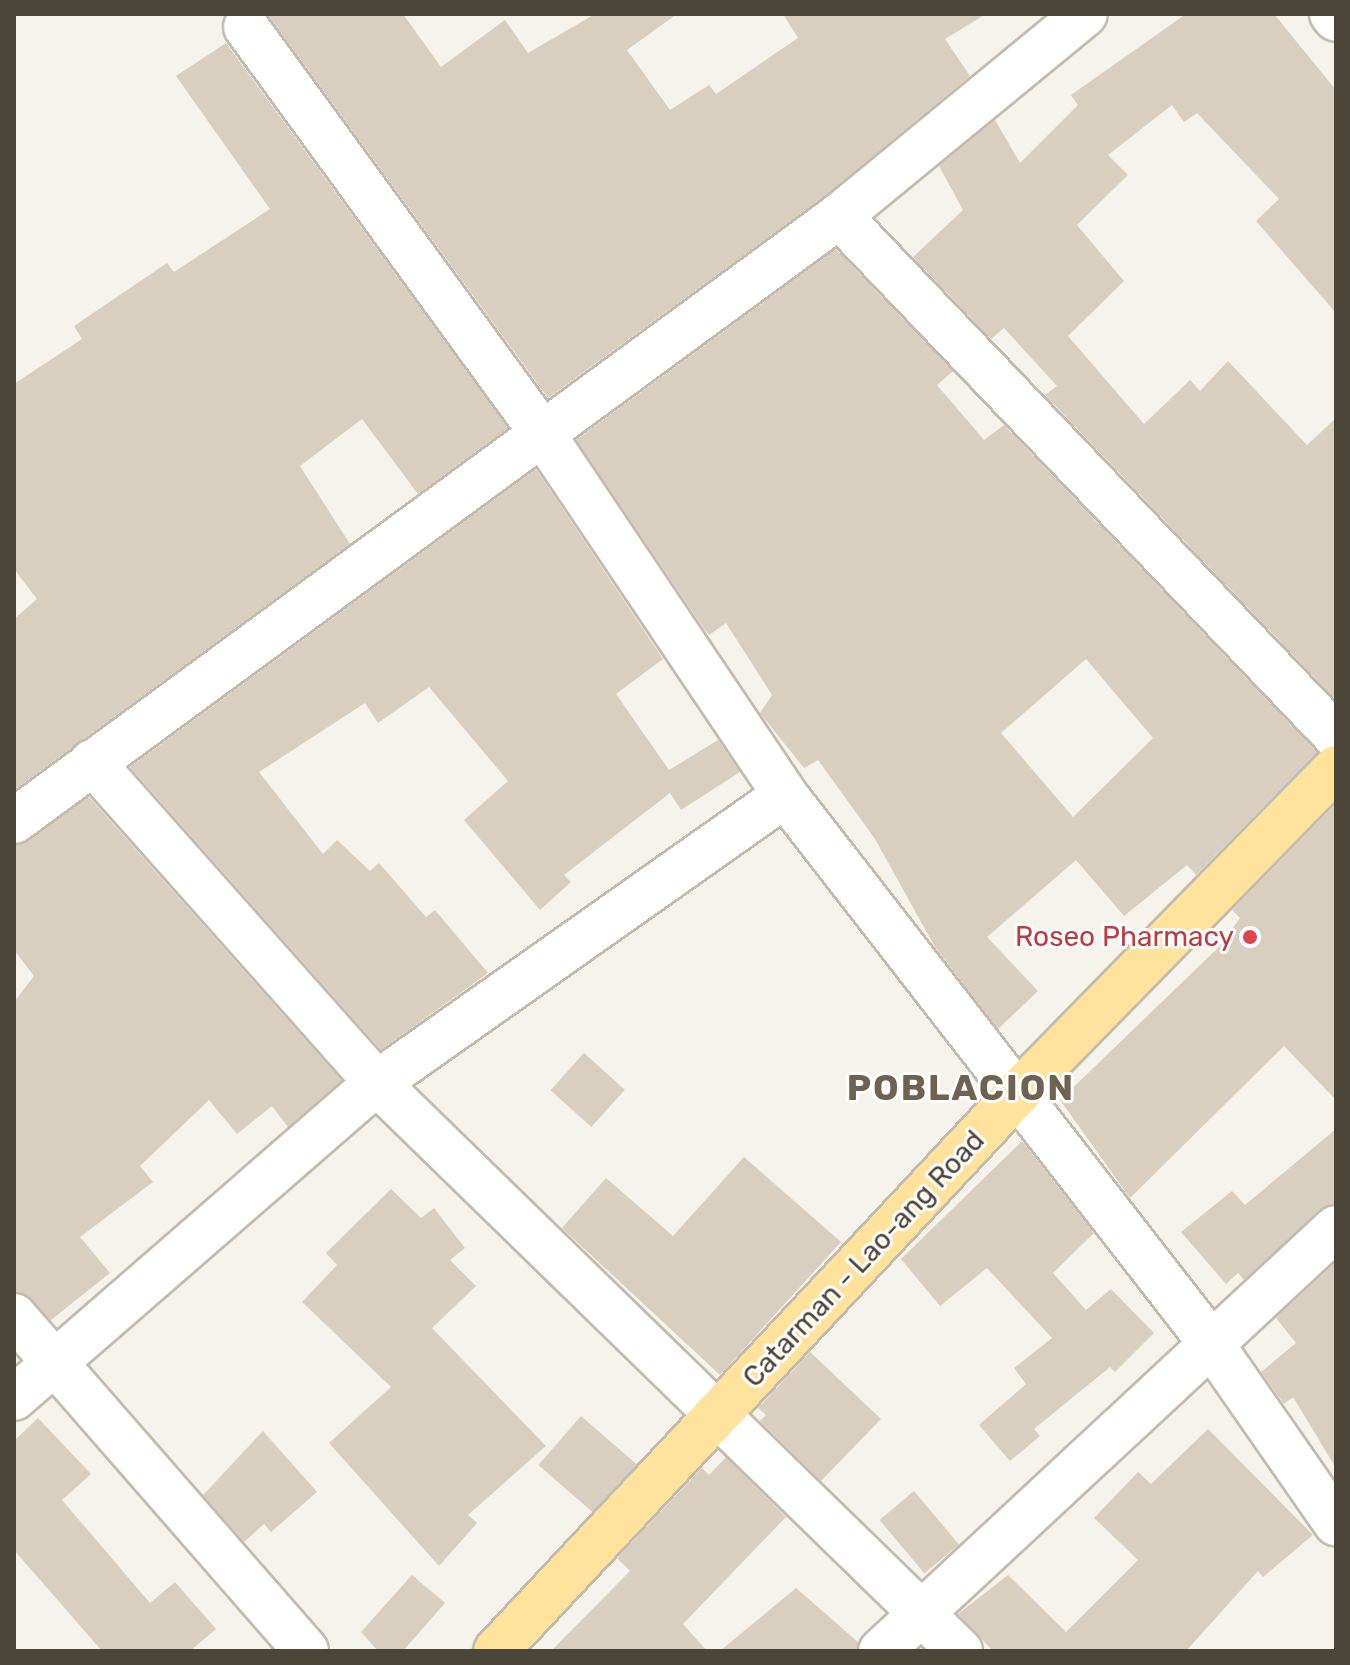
<!DOCTYPE html>
<style>
body{margin:0}
#map{position:relative;width:1350px;height:1665px;overflow:hidden;background:#f6f3ec;font-family:Rubik,sans-serif}
div>[style]{position:absolute}
.building>*{inset:0;background:#d8cfc1;transform-origin:0 0}
.roads{filter:drop-shadow(2px 0 #c2bbae) drop-shadow(-2px 0 #c2bbae) drop-shadow(0 2px #c2bbae) drop-shadow(0 -2px #c2bbae)}
.minor>*{height:44px;margin:-22px;padding:0 22px;transform-origin:22px;border-radius:22px;background:#fff}
.major>*{height:44px;margin:-22px;padding:0 22px;transform-origin:22px;border-radius:22px;background:#ffe39c}
.dots>*{width:22px;height:22px;translate:-50% -50%;box-sizing:border-box;border:4px solid #fff;border-radius:50%}
span{translate:-50% -50%;white-space:nowrap;text-align:center;line-height:1.15;-webkit-text-stroke:6px #fff;paint-order:stroke}
.health-label{font-size:28px;color:#be3a42}
.right{translate:-100% -50%;text-align:right}
.street-label{font-size:28px;color:#4b4439}
.district-label{font-size:36px;color:#6e6250;font-weight:700;letter-spacing:2px}
.frame{position:absolute;inset:0;border:16px solid #4b4439;pointer-events:none}
</style>
<div id="map">
<div class="building">
<i style="clip-path:polygon(403px 14px,441px 67px,505px 20px,528px 53px,595px 14px,677px 14px,627px 50px,670px 110px,709px 85px,716px 94px,798px 38px,783px 14px,986px 14px,945px 39px,970px 76px,822px 198px,548px 398px,268px 15px)"></i>
<i style="clip-path:polygon(1186px 14px,1274px 14px,1336px 90px,1336px 313px,1256px 221px,1279px 199px,1197px 113px,1184px 122px,1172px 105px,1108px 155px,1128px 175px,1077px 225px,1124px 281px,1068px 336px,1144px 424px,1190px 380px,1200px 391px,1228px 361px,1307px 445px,1336px 418px,1336px 700px,1045px 395px,1057px 386px,1004px 328px,991px 339px,913px 257px,963px 210px,939px 166px,995px 120px,1020px 163px,1078px 105px,1071px 95px)"></i>
<i style="clip-path:polygon(226px 43px,508px 428px,418px 494px,362px 419px,300px 466px,350px 544px,14px 790px,14px 619px,37px 599px,14px 569px,14px 384px,82px 339px,74px 326px,167px 263px,174px 272px,270px 209px,176px 76px)"></i>
<i style="clip-path:polygon(evenodd,836px 249px,953px 371px,937px 385px,984px 440px,1004px 425px,1317px 752px,1196px 875px,1187px 865px,1124px 916px,1076px 860px,987px 937px,1038px 991px,998px 1029px,935px 947px,875px 839px,818px 760px,804px 768px,760px 713px,772px 695px,726px 623px,709px 635px,704px 629px,576px 440px,836px 249px,1086px 659px,1153px 738px,1073px 817px,1001px 733px,1086px 659px)"></i>
<i style="clip-path:polygon(536px 469px,663px 659px,616px 694px,669px 770px,718px 740px,740px 772px,681px 810px,670px 793px,564px 875px,571px 882px,540px 910px,464px 820px,508px 781px,429px 687px,378px 723px,365px 703px,259px 772px,323px 854px,337px 840px,370px 871px,379px 863px,426px 917px,435px 910px,488px 973px,381px 1050px,130px 767px)"></i>
<i style="clip-path:polygon(89px 797px,342px 1081px,288px 1127px,272px 1106px,237px 1134px,209px 1100px,140px 1166px,153px 1182px,80px 1237px,110px 1273px,51px 1320px,14px 1292px,14px 1002px,34px 976px,14px 950px,14px 846px)"></i>
<i style="clip-path:polygon(1336px 804px,1336px 1100px,1284px 1046px,1130px 1198px,1060px 1100px,1221px 945px,1240px 918px,1232px 910px)"></i>
<i style="left:584px;top:1053px;width:55px;height:50px;rotate:42deg"></i>
<i style="clip-path:polygon(1336px 1129px,1336px 1204px,1319px 1210px,1244px 1280px,1238px 1273px,1226px 1284px,1181px 1232px,1232px 1191px,1245px 1205px)"></i>
<i style="clip-path:polygon(1022px 1141px,1094px 1233px,1053px 1273px,1086px 1310px,1111px 1289px,1154px 1333px,1115px 1372px,1110px 1367px,1034px 1429px,1040px 1436px,1010px 1461px,979px 1425px,1026px 1384px,1014px 1368px,1052px 1338px,987px 1268px,940px 1306px,901px 1259px)"></i>
<i style="clip-path:polygon(744px 1157px,841px 1242px,720px 1375px,562px 1228px,606px 1178px,673px 1236px)"></i>
<i style="clip-path:polygon(391px 1189px,421px 1218px,434px 1208px,465px 1248px,450px 1260px,476px 1286px,432px 1328px,546px 1446px,468px 1515px,477px 1523px,439px 1566px,329px 1443px,391px 1387px,302px 1302px,337px 1265px,326px 1253px)"></i>
<i style="clip-path:polygon(1336px 1262px,1336px 1468px,1293px 1397px,1284px 1404px,1261px 1372px,1296px 1343px,1276px 1318px)"></i>
<i style="clip-path:polygon(810px 1352px,881px 1419px,821px 1481px,760px 1421px,766px 1415px,758px 1408px)"></i>
<i style="left:581px;top:1416px;width:74px;height:65px;rotate:41deg"></i>
<i style="clip-path:polygon(38px 1418px,91px 1474px,62px 1500px,150px 1603px,175px 1582px,216px 1629px,190px 1651px,102px 1651px,14px 1550px,14px 1441px)"></i>
<i style="clip-path:polygon(1208px 1429px,1313px 1535px,1263px 1577px,1258px 1571px,1186px 1651px,993px 1651px,958px 1614px,1008px 1575px,1066px 1632px,1138px 1560px,1094px 1518px,1138px 1472px,1151px 1484px)"></i>
<i style="clip-path:polygon(263px 1431px,317px 1492px,271px 1532px,264px 1524px,244px 1542px,203px 1495px)"></i>
<i style="clip-path:polygon(726px 1457px,786px 1517px,683px 1624px,707px 1651px,551px 1651px,630px 1571px,617px 1558px,702px 1468px,709px 1475px)"></i>
<i style="left:914px;top:1491px;width:70px;height:45px;rotate:50deg"></i>
<i style="clip-path:polygon(412px 1575px,445px 1603px,403px 1651px,378px 1651px,361px 1632px)"></i>
<i style="clip-path:polygon(796px 1588px,858px 1642px,857px 1651px,720px 1651px)"></i>
</div>
<div class="roads">
<div class="minor">
<i style="left:1332px;top:14px;width:6px;rotate:51deg"></i>
<i style="left:246px;top:27px;width:499px;rotate:53.9deg"></i>
<i style="left:540px;top:430px;width:440px;rotate:56.1deg"></i>
<i style="left:785px;top:795px;width:693px;rotate:52.15deg"></i>
<i style="left:1210px;top:1342px;width:221px;rotate:55.2deg"></i>
<i style="left:839px;top:216px;width:719px;rotate:46.3deg"></i>
<i style="left:92px;top:762px;width:429px;rotate:48.4deg"></i>
<i style="left:377px;top:1083px;width:814px;rotate:44.25deg"></i>
<i style="left:14px;top:821px;width:1023px;rotate:-36.25deg"></i>
<i style="left:839px;top:216px;width:318px;rotate:-39.4deg"></i>
<i style="left:14px;top:1316px;width:444px;rotate:48.9deg"></i>
<i style="left:14px;top:1398px;width:481px;rotate:-41deg"></i>
<i style="left:377px;top:1083px;width:499px;rotate:-35.2deg"></i>
<i style="left:881px;top:1651px;width:621px;rotate:-42.91deg"></i>
</div>
<div class="major">
<i style="left:496px;top:1651px;width:763px;rotate:-46.91deg"></i>
<i style="left:1017px;top:1094px;width:456px;rotate:-45.6deg"></i>
</div>
</div>
<div class="dots">
<i style="left:1250px;top:937px;background:#e0444e"></i>
</div>
<div class="health-label">
<span class="right" style="left:1234px;top:937px">Roseo Pharmacy</span>
</div>
<div class="street-label">
<span style="left:864px;top:1259px;rotate:-47deg">Catarman - Lao-ang Road</span>
</div>
<div class="district-label">
<span style="left:961px;top:1088px">POBLACION</span>
</div>
<div class="frame"></div>
</div>
